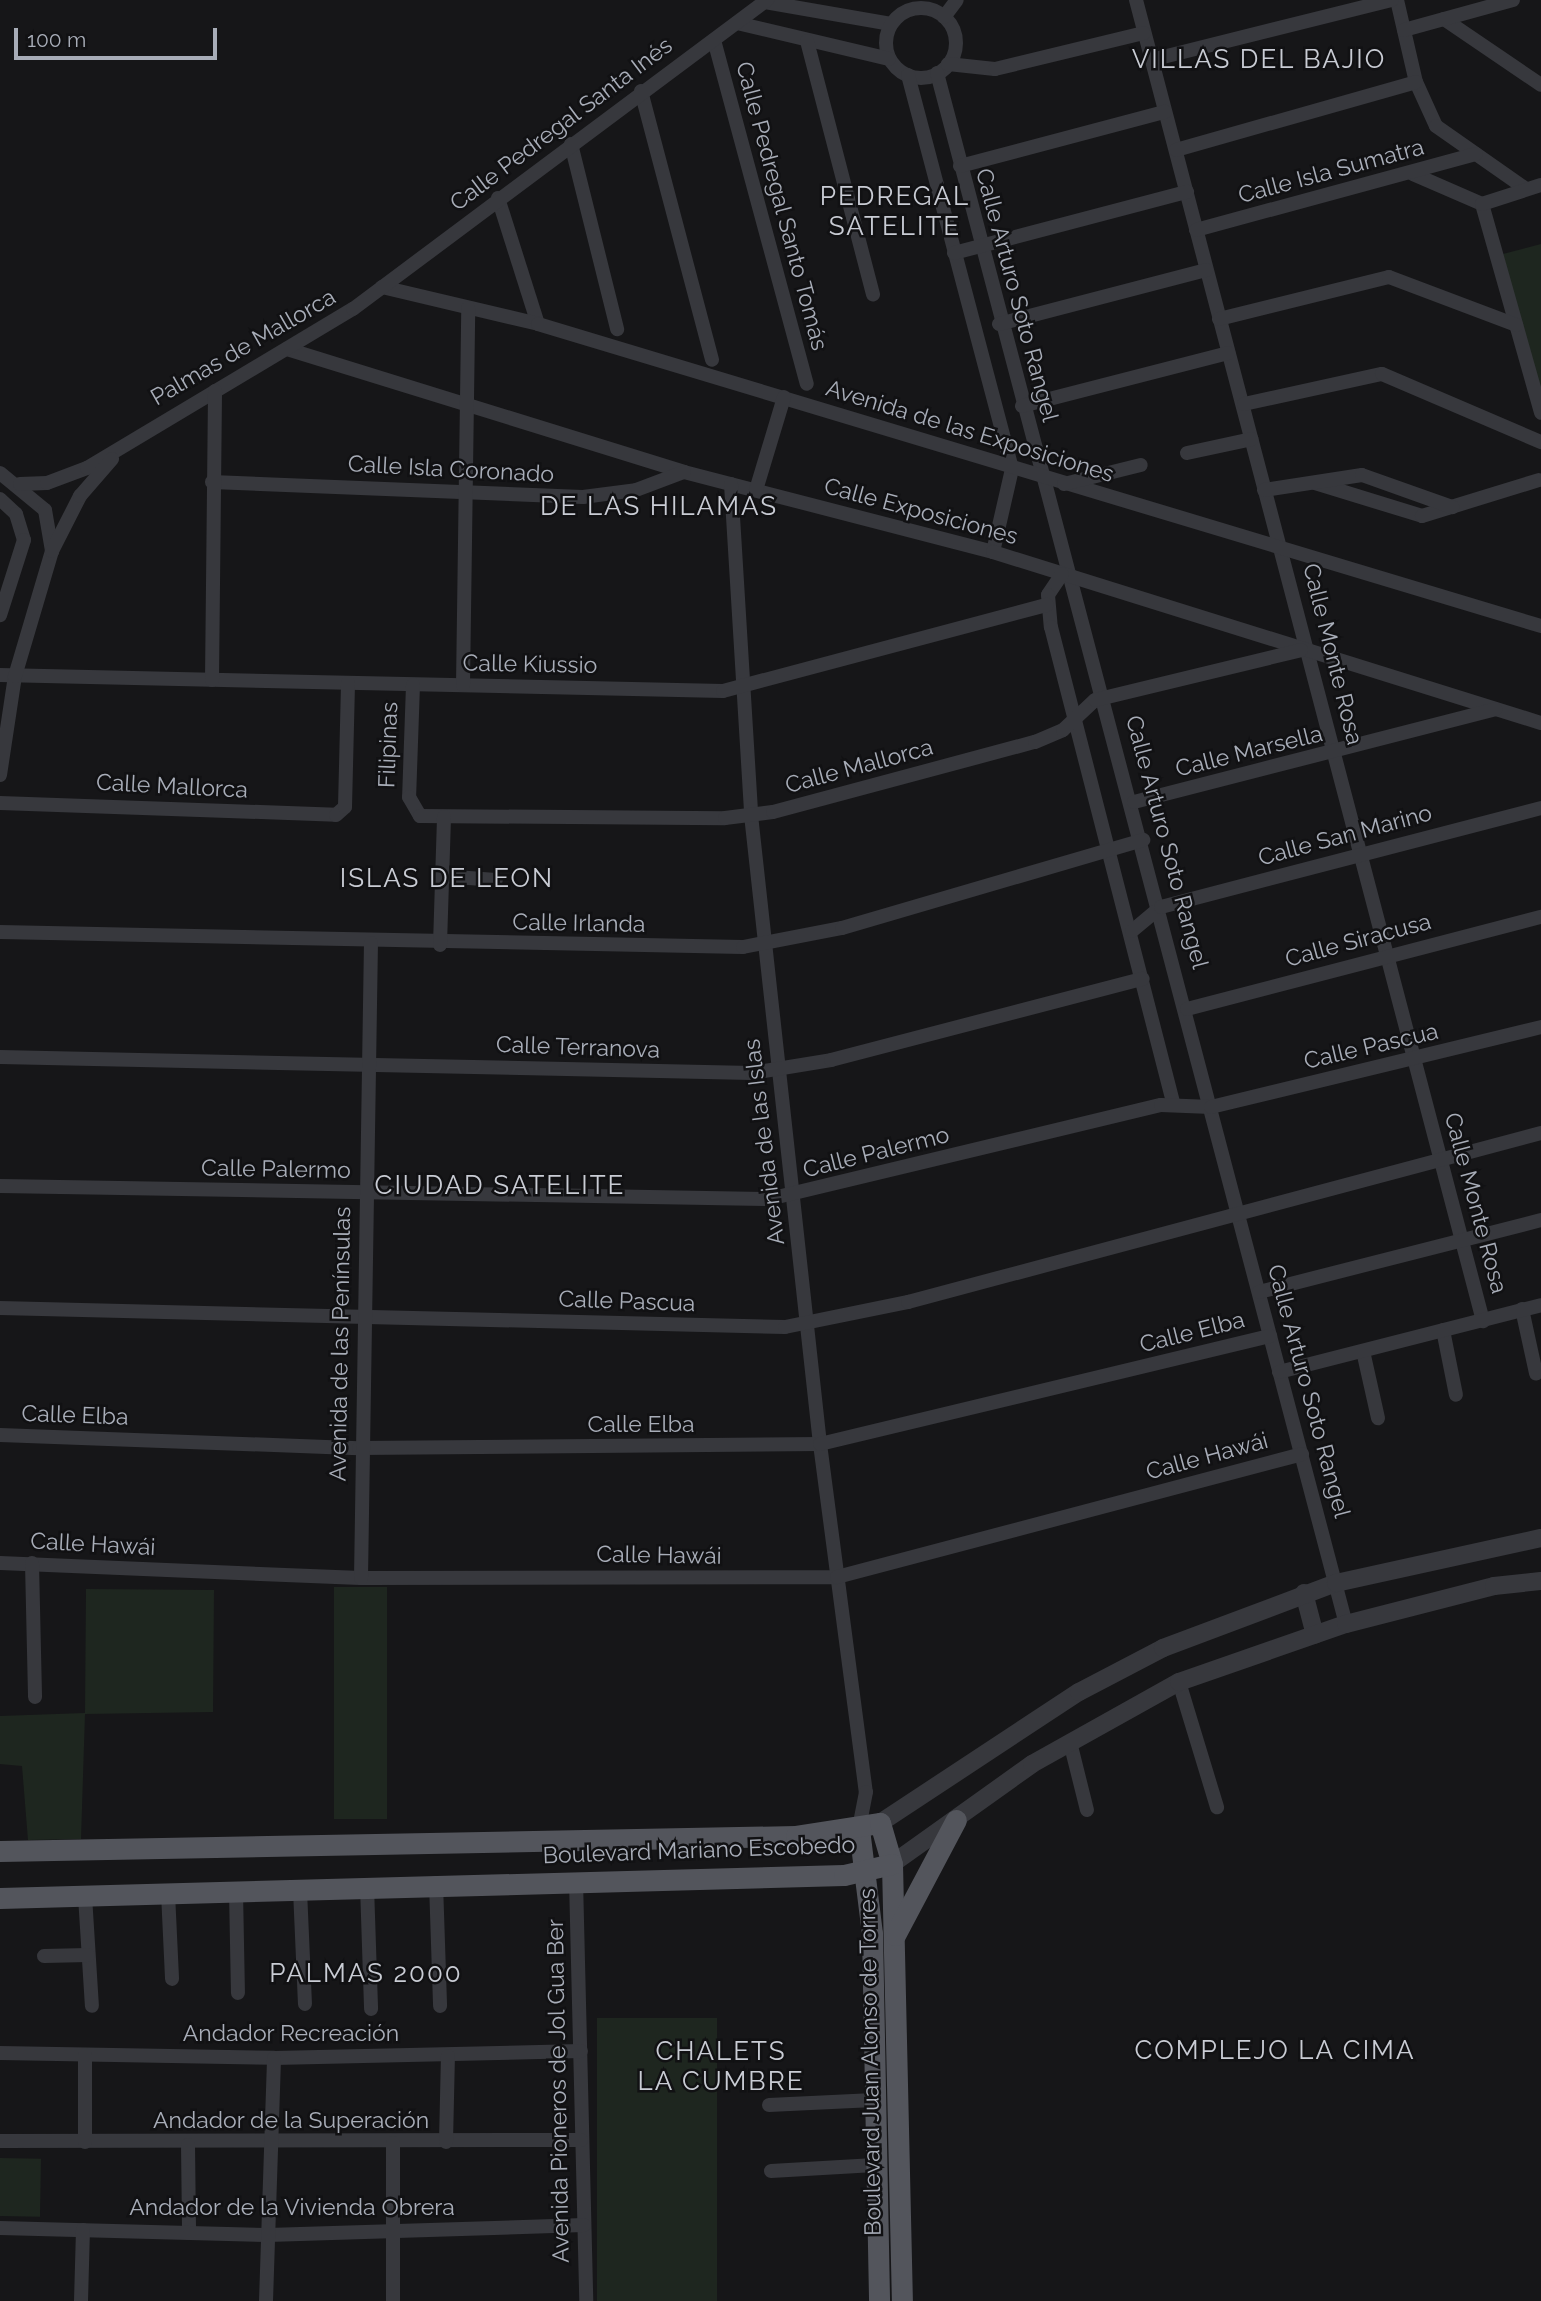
<!DOCTYPE html>
<meta charset="utf-8">
<style>
body{margin:0}
#map{position:relative;width:1541px;height:2301px;overflow:hidden;background:#161618;font-family:Raleway,sans-serif}
div>[style]{position:absolute}
.green>*{inset:0;background:#1e261f;transform-origin:0 0}
.minor>*{height:14px;margin:-7px;padding:0 7px;transform-origin:7px;border-radius:7px;background:#37383d}
.minor>.ring{margin:-7px;padding:0;box-sizing:content-box;background:none;border:14px solid #37383d;border-radius:50%}
.tertiary>*{height:18px;margin:-9px;padding:0 9px;transform-origin:9px;border-radius:9px;background:#37383d}
.primary>*{height:21px;margin:-10.5px;padding:0 10.5px;transform-origin:10.5px;border-radius:10.5px;background:#53555c}
span{translate:-50% -50%;white-space:nowrap;text-align:center;line-height:1.15;-webkit-text-stroke:5px #111113;paint-order:stroke}
.street-label{font-size:23px;color:#a8adb8}
.quarter-label{font-size:26px;color:#c9ccd4;letter-spacing:2px}
.scale{position:absolute;left:14px;top:28px;width:203px;height:32px;box-sizing:border-box;border:4px solid #a8adb8;border-top:0;padding-left:9px;font-size:21px;line-height:24px;white-space:nowrap;color:#a8adb8;-webkit-text-stroke:5px #111113;paint-order:stroke}
</style>
<div id="map">
<div class="green">
<i style="clip-path:polygon(1541px 244px,1541px 396px,1503px 254px)"></i>
<i style="left:334px;top:1587px;width:53px;height:232px"></i>
<i style="clip-path:polygon(86px 1589px,214px 1590px,213px 1712px,85px 1714px,81px 1839px,28px 1840px,22px 1766px,0 1764px,0 1716px,85px 1713px)"></i>
<i style="left:717px;top:2018px;width:283px;height:120px;rotate:90deg"></i>
<i style="left:0;top:2158px;width:41px;height:58px;rotate:1deg"></i>
</div>
<div class="minor">
<i style="left:1136px;top:0;width:1366px;rotate:75.28deg"></i>
<i style="left:1397px;top:0;width:84px;rotate:77deg"></i>
<i style="left:1416px;top:82px;width:48px;rotate:65.6deg"></i>
<i style="left:1436px;top:126px;width:110px;rotate:35deg"></i>
<i style="left:765px;top:2px;width:128px;rotate:9.9deg"></i>
<i class="ring" style="left:886px;top:8px;width:56px;height:56px"></i>
<i style="left:944px;top:17px;width:21px;rotate:-53deg"></i>
<i style="left:1444px;top:19px;width:117px;rotate:34.2deg"></i>
<i style="left:737px;top:23px;width:156px;rotate:13.3deg"></i>
<i style="left:1404px;top:30px;width:113px;rotate:-15.4deg"></i>
<i style="left:714px;top:40px;width:356px;rotate:74.9deg"></i>
<i style="left:807px;top:41px;width:262px;rotate:75.4deg"></i>
<i style="left:1151px;top:60px;width:248px;rotate:-14deg"></i>
<i style="left:948px;top:64px;width:47px;rotate:6.1deg"></i>
<i style="left:995px;top:69px;width:153px;rotate:-13.6deg"></i>
<i style="left:937px;top:73px;width:1604px;rotate:75.23deg"></i>
<i style="left:908px;top:75px;width:407px;rotate:75.2deg"></i>
<i style="left:1012px;top:469px;width:85px;rotate:102.9deg"></i>
<i style="left:641px;top:91px;width:278px;rotate:75.2deg"></i>
<i style="left:571px;top:144px;width:191px;rotate:76deg"></i>
<i style="left:1176px;top:150px;width:249px;rotate:-15.8deg"></i>
<i style="left:960px;top:166px;width:212px;rotate:-14.8deg"></i>
<i style="left:1413px;top:174px;width:75px;rotate:23.5deg"></i>
<i style="left:498px;top:198px;width:132px;rotate:72.4deg"></i>
<i style="left:1482px;top:204px;width:217px;rotate:74.2deg"></i>
<i style="left:1482px;top:204px;width:62px;rotate:-17.9deg"></i>
<i style="left:1196px;top:230px;width:290px;rotate:-15.2deg"></i>
<i style="left:954px;top:253px;width:241px;rotate:-14.7deg"></i>
<i style="left:382px;top:287px;width:160px;rotate:13.3deg"></i>
<i style="left:538px;top:324px;width:1047px;rotate:16.76deg"></i>
<i style="left:1219px;top:319px;width:175px;rotate:-13.9deg"></i>
<i style="left:1389px;top:277px;width:136px;rotate:20.7deg"></i>
<i style="left:999px;top:324px;width:214px;rotate:-14.6deg"></i>
<i style="left:287px;top:349px;width:416px;rotate:17.2deg"></i>
<i style="left:684px;top:472px;width:319px;rotate:14.5deg"></i>
<i style="left:993px;top:552px;width:574px;rotate:17.33deg"></i>
<i style="left:1244px;top:404px;width:141px;rotate:-12.3deg"></i>
<i style="left:1382px;top:374px;width:173px;rotate:23.2deg"></i>
<i style="left:1022px;top:406px;width:213px;rotate:-14.4deg"></i>
<i style="left:1187px;top:453px;width:66px;rotate:-12.2deg"></i>
<i style="left:0;top:473px;width:58px;rotate:39.4deg"></i>
<i style="left:45px;top:510px;width:42px;rotate:80.3deg"></i>
<i style="left:212px;top:482px;width:371px;rotate:2.3deg"></i>
<i style="left:583px;top:497px;width:53px;rotate:-7.5deg"></i>
<i style="left:636px;top:490px;width:51px;rotate:-20.6deg"></i>
<i style="left:1315px;top:483px;width:112px;rotate:17.1deg"></i>
<i style="left:1422px;top:516px;width:122px;rotate:-17.1deg"></i>
<i style="left:20px;top:484px;width:27px;rotate:-2deg"></i>
<i style="left:47px;top:483px;width:43px;rotate:-20.6deg"></i>
<i style="left:87px;top:468px;width:310px;rotate:-30.9deg"></i>
<i style="left:353px;top:309px;width:517px;rotate:-36.74deg"></i>
<i style="left:731px;top:484px;width:332px;rotate:86.5deg"></i>
<i style="left:751px;top:815px;width:633px;rotate:83.74deg"></i>
<i style="left:820px;top:1444px;width:351px;rotate:82.5deg"></i>
<i style="left:866px;top:1792px;width:38px;rotate:101deg"></i>
<i style="left:1064px;top:484px;width:79px;rotate:-13.9deg"></i>
<i style="left:756px;top:490px;width:97px;rotate:-73.2deg"></i>
<i style="left:1264px;top:490px;width:99px;rotate:-8.7deg"></i>
<i style="left:1362px;top:475px;width:96px;rotate:19.6deg"></i>
<i style="left:0;top:499px;width:22px;rotate:43deg"></i>
<i style="left:16px;top:514px;width:27px;rotate:73deg"></i>
<i style="left:24px;top:540px;width:79px;rotate:107.7deg"></i>
<i style="left:1062px;top:574px;width:25px;rotate:124deg"></i>
<i style="left:1048px;top:595px;width:32px;rotate:85deg"></i>
<i style="left:1051px;top:627px;width:491px;rotate:75.6deg"></i>
<i style="left:0;top:675px;width:723px;rotate:1.27deg"></i>
<i style="left:723px;top:691px;width:335px;rotate:-14.9deg"></i>
<i style="left:212px;top:680px;width:289px;rotate:-89.4deg"></i>
<i style="left:413px;top:685px;width:112px;rotate:92deg"></i>
<i style="left:409px;top:797px;width:22px;rotate:60deg"></i>
<i style="left:420px;top:816px;width:305px;rotate:0.4deg"></i>
<i style="left:725px;top:818px;width:48px;rotate:-7.1deg"></i>
<i style="left:773px;top:812px;width:271px;rotate:-15deg"></i>
<i style="left:1035px;top:742px;width:30px;rotate:-23deg"></i>
<i style="left:1063px;top:730px;width:44px;rotate:-43.2deg"></i>
<i style="left:1095px;top:700px;width:212px;rotate:-13.6deg"></i>
<i style="left:463px;top:685px;width:377px;rotate:-89.2deg"></i>
<i style="left:0;top:775px;width:100px;rotate:-81.4deg"></i>
<i style="left:15px;top:676px;width:130px;rotate:-73.5deg"></i>
<i style="left:52px;top:551px;width:62px;rotate:-63deg"></i>
<i style="left:80px;top:496px;width:49px;rotate:-49.1deg"></i>
<i style="left:1134px;top:802px;width:373px;rotate:-14.4deg"></i>
<i style="left:0;top:803px;width:336px;rotate:2deg"></i>
<i style="left:336px;top:815px;width:12px;rotate:-42deg"></i>
<i style="left:345px;top:807px;width:124px;rotate:-88.6deg"></i>
<i style="left:442px;top:876px;width:54px;rotate:4.2deg"></i>
<i style="left:1132px;top:931px;width:38px;rotate:-40deg"></i>
<i style="left:1161px;top:907px;width:393px;rotate:-14.6deg"></i>
<i style="left:0;top:932px;width:743px;rotate:1.16deg"></i>
<i style="left:743px;top:947px;width:101px;rotate:-10.9deg"></i>
<i style="left:842px;top:928px;width:314px;rotate:-16.3deg"></i>
<i style="left:440px;top:945px;width:128px;rotate:-88.2deg"></i>
<i style="left:1187px;top:1009px;width:366px;rotate:-14.6deg"></i>
<i style="left:0;top:1057px;width:752px;rotate:1.22deg"></i>
<i style="left:752px;top:1073px;width:80px;rotate:-9.3deg"></i>
<i style="left:831px;top:1060px;width:322px;rotate:-14.6deg"></i>
<i style="left:0;top:1186px;width:769px;rotate:0.97deg"></i>
<i style="left:769px;top:1199px;width:403px;rotate:-13.5deg"></i>
<i style="left:1161px;top:1105px;width:50px;rotate:2.3deg"></i>
<i style="left:1211px;top:1107px;width:340px;rotate:-13.6deg"></i>
<i style="left:1259px;top:1292px;width:291px;rotate:-14.3deg"></i>
<i style="left:0;top:1308px;width:785px;rotate:1.39deg"></i>
<i style="left:785px;top:1327px;width:126px;rotate:-11.5deg"></i>
<i style="left:908px;top:1302px;width:655px;rotate:-14.95deg"></i>
<i style="left:1522px;top:1309px;width:66px;rotate:77.7deg"></i>
<i style="left:1443px;top:1330px;width:66px;rotate:78.7deg"></i>
<i style="left:1363px;top:1351px;width:69px;rotate:77.4deg"></i>
<i style="left:1279px;top:1372px;width:270px;rotate:-14.3deg"></i>
<i style="left:0;top:1435px;width:359px;rotate:2.1deg"></i>
<i style="left:359px;top:1448px;width:461px;rotate:-0.5deg"></i>
<i style="left:820px;top:1444px;width:463px;rotate:-13.5deg"></i>
<i style="left:0;top:1563px;width:361px;rotate:2.4deg"></i>
<i style="left:361px;top:1578px;width:476px;rotate:-0.1deg"></i>
<i style="left:837px;top:1577px;width:481px;rotate:-14.8deg"></i>
<i style="left:32px;top:1563px;width:134px;rotate:88.7deg"></i>
<i style="left:361px;top:1578px;width:635px;rotate:-89.1deg"></i>
<i style="left:1179px;top:1682px;width:131px;rotate:73.1deg"></i>
<i style="left:1070px;top:1742px;width:70px;rotate:76deg"></i>
<i style="left:576px;top:1880px;width:421px;rotate:88.6deg"></i>
<i style="left:436px;top:1883px;width:123px;rotate:88.1deg"></i>
<i style="left:367px;top:1886px;width:123px;rotate:88.1deg"></i>
<i style="left:300px;top:1890px;width:114px;rotate:87.5deg"></i>
<i style="left:236px;top:1891px;width:102px;rotate:88.9deg"></i>
<i style="left:168px;top:1893px;width:86px;rotate:87.3deg"></i>
<i style="left:85px;top:1896px;width:110px;rotate:86.4deg"></i>
<i style="left:44px;top:1956px;width:44px;rotate:-1.3deg"></i>
<i style="left:0;top:2053px;width:274px;rotate:1deg"></i>
<i style="left:274px;top:2058px;width:307px;rotate:-1.3deg"></i>
<i style="left:769px;top:2105px;width:105px;rotate:-2.7deg"></i>
<i style="left:0;top:2141px;width:581px;rotate:-0.1deg"></i>
<i style="left:85px;top:2142px;width:87px;rotate:-90deg"></i>
<i style="left:446px;top:2142px;width:86px;rotate:-88.7deg"></i>
<i style="left:188px;top:2145px;width:88px;rotate:89.3deg"></i>
<i style="left:771px;top:2171px;width:104px;rotate:-3.3deg"></i>
<i style="left:0;top:2228px;width:268px;rotate:1.5deg"></i>
<i style="left:268px;top:2235px;width:316px;rotate:-1.8deg"></i>
<i style="left:81px;top:2301px;width:71px;rotate:-88.4deg"></i>
<i style="left:266px;top:2301px;width:243px;rotate:-88.1deg"></i>
<i style="left:393px;top:2301px;width:158px;rotate:-90deg"></i>
</div>
<div class="tertiary">
<i style="left:1304px;top:1593px;width:43px;rotate:75.3deg"></i>
<i style="left:880px;top:1823px;width:238px;rotate:-33.4deg"></i>
<i style="left:1079px;top:1692px;width:95px;rotate:-27.6deg"></i>
<i style="left:1163px;top:1648px;width:185px;rotate:-20.6deg"></i>
<i style="left:1336px;top:1583px;width:210px;rotate:-12.4deg"></i>
<i style="left:892px;top:1864px;width:172px;rotate:-35.5deg"></i>
<i style="left:1032px;top:1764px;width:168px;rotate:-29.2deg"></i>
<i style="left:1179px;top:1682px;width:177px;rotate:-19.2deg"></i>
<i style="left:1346px;top:1624px;width:153px;rotate:-14.4deg"></i>
<i style="left:1494px;top:1586px;width:47px;rotate:-6.1deg"></i>
</div>
<div class="primary">
<i style="left:859px;top:1829px;width:105px;rotate:82.9deg"></i>
<i style="left:872px;top:1933px;width:368px;rotate:88.9deg"></i>
<i style="left:0;top:1851px;width:796px;rotate:-1.08deg"></i>
<i style="left:796px;top:1836px;width:85px;rotate:-8.8deg"></i>
<i style="left:880px;top:1823px;width:43px;rotate:73.7deg"></i>
<i style="left:892px;top:1864px;width:437px;rotate:88.7deg"></i>
<i style="left:0;top:1898px;width:844px;rotate:-1.56deg"></i>
<i style="left:844px;top:1875px;width:49px;rotate:-12.9deg"></i>
<i style="left:895px;top:1935px;width:130px;rotate:-62.1deg"></i>
</div>
<div class="street-label">
<span style="left:561px;top:124px;rotate:-37deg">Calle Pedregal Santa Inés</span>
<span style="left:1331px;top:171px;rotate:-15deg">Calle Isla Sumatra</span>
<span style="left:782px;top:206px;rotate:75deg">Calle Pedregal Santo Tomás</span>
<span style="left:1017px;top:295px;rotate:75deg">Calle Arturo Soto Rangel</span>
<span style="left:243px;top:347px;rotate:-30deg">Palmas de Mallorca</span>
<span style="left:970px;top:431px;rotate:17deg">Avenida de las Exposiciones</span>
<span style="left:451px;top:469px;rotate:3deg">Calle Isla Coronado</span>
<span style="left:921px;top:511px;rotate:15deg">Calle Exposiciones</span>
<span style="left:1333px;top:654px;rotate:76deg">Calle Monte Rosa</span>
<span style="left:530px;top:664px;rotate:1deg">Calle Kiussio</span>
<span style="left:388px;top:745px;rotate:-88deg">Filipinas</span>
<span style="left:1249px;top:751px;rotate:-14deg">Calle Marsella</span>
<span style="left:859px;top:766px;rotate:-15deg">Calle Mallorca</span>
<span style="left:172px;top:786px;rotate:3deg">Calle Mallorca</span>
<span style="left:1345px;top:835px;rotate:-15deg">Calle San Marino</span>
<span style="left:1167px;top:842px;rotate:75deg">Calle Arturo Soto Rangel</span>
<span style="left:579px;top:923px;rotate:1deg">Calle Irlanda</span>
<span style="left:1358px;top:940px;rotate:-15deg">Calle Siracusa</span>
<span style="left:1371px;top:1046px;rotate:-13deg">Calle Pascua</span>
<span style="left:578px;top:1047px;rotate:2deg">Calle Terranova</span>
<span style="left:764px;top:1142px;rotate:-97deg">Avenida de las Islas</span>
<span style="left:876px;top:1152px;rotate:-14deg">Calle Palermo</span>
<span style="left:276px;top:1169px;rotate:1deg">Calle Palermo</span>
<span style="left:1476px;top:1203px;rotate:75deg">Calle Monte Rosa</span>
<span style="left:627px;top:1301px;rotate:2deg">Calle Pascua</span>
<span style="left:1192px;top:1332px;rotate:-14deg">Calle Elba</span>
<span style="left:340px;top:1344px;rotate:-89deg">Avenida de las Penínsulas</span>
<span style="left:1309px;top:1391px;rotate:75deg">Calle Arturo Soto Rangel</span>
<span style="left:75px;top:1415px;rotate:2deg">Calle Elba</span>
<span style="left:641px;top:1424px">Calle Elba</span>
<span style="left:1207px;top:1456px;rotate:-15deg">Calle Hawái</span>
<span style="left:93px;top:1544px;rotate:3deg">Calle Hawái</span>
<span style="left:659px;top:1555px;rotate:1deg">Calle Hawái</span>
<span style="left:699px;top:1850px;rotate:-2deg">Boulevard Mariano Escobedo</span>
<span style="left:291px;top:2033px">Andador Recreación</span>
<span style="left:870px;top:2062px;rotate:-91deg">Boulevard Juan Alonso de Torres</span>
<span style="left:558px;top:2091px;rotate:-91deg">Avenida Pioneros de Jol Gua Ber</span>
<span style="left:291px;top:2120px">Andador de la Superación</span>
<span style="left:292px;top:2207px">Andador de la Vivienda Obrera</span>
</div>
<div class="quarter-label">
<span style="left:1259px;top:60px">VILLAS DEL BAJIO</span>
<span style="left:895px;top:212px">PEDREGAL<br>SATELITE</span>
<span style="left:659px;top:507px">DE LAS HILAMAS</span>
<span style="left:447px;top:879px">ISLAS DE LEON</span>
<span style="left:500px;top:1186px">CIUDAD SATELITE</span>
<span style="left:366px;top:1974px">PALMAS 2000</span>
<span style="left:1275px;top:2051px">COMPLEJO LA CIMA</span>
<span style="left:721px;top:2067px">CHALETS<br>LA CUMBRE</span>
</div>
<div class="scale">100 m</div>
</div>
